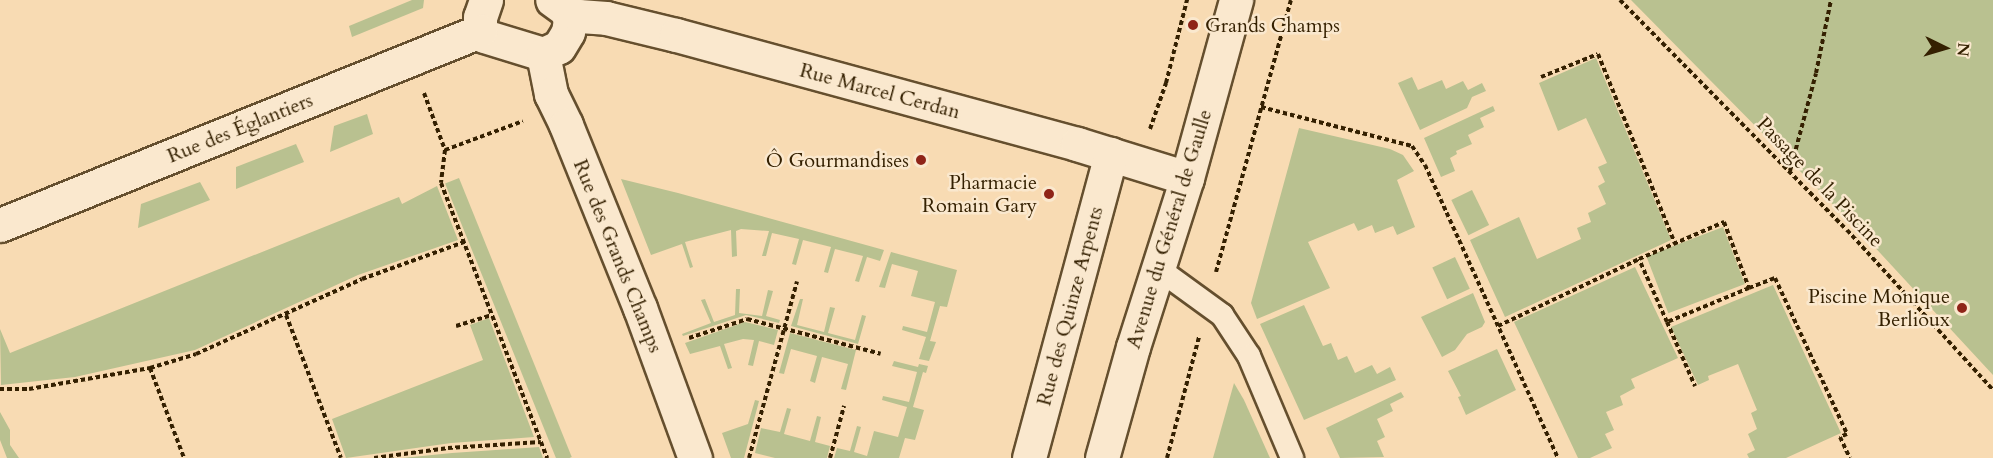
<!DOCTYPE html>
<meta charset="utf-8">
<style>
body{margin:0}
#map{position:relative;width:1993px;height:458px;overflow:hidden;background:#f8dbb3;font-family:Cardo,serif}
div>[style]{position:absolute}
.green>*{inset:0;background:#b9c190;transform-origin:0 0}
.path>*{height:4px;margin-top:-2px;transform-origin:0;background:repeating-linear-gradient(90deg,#342001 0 4.5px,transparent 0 7.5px)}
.roads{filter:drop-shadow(2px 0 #654f2e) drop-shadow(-2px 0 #654f2e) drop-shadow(0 2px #654f2e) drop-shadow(0 -2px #654f2e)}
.lane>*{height:22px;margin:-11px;padding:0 11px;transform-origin:11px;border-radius:11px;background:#fae8ce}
.street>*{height:33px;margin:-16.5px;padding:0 16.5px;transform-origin:16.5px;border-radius:16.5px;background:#fae8ce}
.secondary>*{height:33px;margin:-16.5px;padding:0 16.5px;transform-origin:16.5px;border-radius:16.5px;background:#fae8ce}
.dots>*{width:16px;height:16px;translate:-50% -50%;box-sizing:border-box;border:3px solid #fae8ce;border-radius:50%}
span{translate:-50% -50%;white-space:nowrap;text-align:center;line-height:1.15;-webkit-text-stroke:5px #fae8ce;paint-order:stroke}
.poi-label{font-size:20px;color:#342001}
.left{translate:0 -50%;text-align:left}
.right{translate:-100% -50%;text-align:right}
.street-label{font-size:20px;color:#342001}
.north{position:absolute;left:1915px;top:18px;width:60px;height:60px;-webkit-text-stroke:4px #fae8ce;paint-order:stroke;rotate:95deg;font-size:16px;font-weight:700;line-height:24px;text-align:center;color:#342001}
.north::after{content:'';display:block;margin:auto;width:21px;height:27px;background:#342001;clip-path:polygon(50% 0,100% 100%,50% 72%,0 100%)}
</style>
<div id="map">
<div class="green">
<i style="clip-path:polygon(412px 0,424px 0,423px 8px,352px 37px,349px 26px)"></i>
<i style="clip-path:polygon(1631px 0,1993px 0,1993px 375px,1869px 241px)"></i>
<i style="clip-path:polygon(1596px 58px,1671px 240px,1505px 317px,1470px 240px,1519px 217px,1537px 259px,1581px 239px,1577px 228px,1591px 222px,1588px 213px,1606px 204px,1598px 186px,1605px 182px,1598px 167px,1607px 163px,1586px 118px,1558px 131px,1539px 83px)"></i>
<i style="clip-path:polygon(1412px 77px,1418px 90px,1442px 80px,1446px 89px,1463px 81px,1468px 90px,1482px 83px,1486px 91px,1472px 97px,1467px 108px,1420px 130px,1398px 83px)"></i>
<i style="clip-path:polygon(1493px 106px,1495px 111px,1480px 118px,1484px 127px,1468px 135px,1472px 144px,1456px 151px,1457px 154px,1450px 158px,1455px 171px,1441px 177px,1424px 138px)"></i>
<i style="clip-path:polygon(367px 114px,373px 134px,330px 152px,334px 126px)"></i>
<i style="clip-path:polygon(1299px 128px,1390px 149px,1403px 155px,1414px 171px,1397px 180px,1415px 227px,1397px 235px,1393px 226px,1375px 233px,1372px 225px,1358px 231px,1354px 223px,1308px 242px,1330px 288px,1257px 319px,1251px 303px)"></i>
<i style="clip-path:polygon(296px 144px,304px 162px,236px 189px,236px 167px)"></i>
<i style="left:459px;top:178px;width:301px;height:15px;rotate:68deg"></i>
<i style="clip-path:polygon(621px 179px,678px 193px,884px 250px,880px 261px,867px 257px,859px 282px,855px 281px,863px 256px,835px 249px,828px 273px,824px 272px,831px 247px,803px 240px,796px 265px,792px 264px,799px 239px,772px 233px,766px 256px,762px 256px,769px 231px,741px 229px,736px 231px,737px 256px,732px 257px,731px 230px,685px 242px,693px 267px,690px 268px,682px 244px,651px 255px)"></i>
<i style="clip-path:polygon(200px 182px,210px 200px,138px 228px,141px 204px)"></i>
<i style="clip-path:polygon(437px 186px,458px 240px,358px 275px,195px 350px,75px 377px,1px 385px,0 329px,10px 353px,399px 197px,402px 204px)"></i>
<i style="left:1472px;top:190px;width:39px;height:23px;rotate:64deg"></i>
<i style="left:1723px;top:227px;width:61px;height:82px;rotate:69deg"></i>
<i style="clip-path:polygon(891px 252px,957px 270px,947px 307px,940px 306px,930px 341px,936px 342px,929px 361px,919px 359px,926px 337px,902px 330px,903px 326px,927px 332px,935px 302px,911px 296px,918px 271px,892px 264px,885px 288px,879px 287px)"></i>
<i style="left:1455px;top:257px;width:35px;height:25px;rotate:65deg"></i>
<i style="clip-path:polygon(1635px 267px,1678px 358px,1631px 379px,1635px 388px,1620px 396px,1623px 405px,1606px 412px,1614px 430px,1605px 434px,1612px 448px,1590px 458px,1578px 458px,1514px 322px)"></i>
<i style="clip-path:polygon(1773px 285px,1841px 433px,1786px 458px,1749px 458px,1747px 454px,1755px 450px,1748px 434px,1757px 429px,1751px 413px,1757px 410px,1738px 364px,1708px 376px,1709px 380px,1698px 385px,1671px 327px)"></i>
<i style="clip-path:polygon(736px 289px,740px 289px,739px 313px,762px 316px,768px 290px,773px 291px,766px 316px,780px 320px,779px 323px,746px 315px,683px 336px,682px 334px,711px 323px,701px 300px,705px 299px,714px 322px,735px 315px)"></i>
<i style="clip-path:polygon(1473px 293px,1485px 322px,1482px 327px,1467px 334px,1455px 350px,1442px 357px,1421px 317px)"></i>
<i style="clip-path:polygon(800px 299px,803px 299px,797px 325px,824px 332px,830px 307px,835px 308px,828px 333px,855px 340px,862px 315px,866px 316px,858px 344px,791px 326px)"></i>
<i style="clip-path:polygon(1304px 305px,1323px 346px,1331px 343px,1338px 360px,1347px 356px,1355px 373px,1372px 365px,1377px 374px,1390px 367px,1396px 380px,1304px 420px,1260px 324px)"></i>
<i style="clip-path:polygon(489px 318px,534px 437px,451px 443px,346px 458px,332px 419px,483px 360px,470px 325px)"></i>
<i style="clip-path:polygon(745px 322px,778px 330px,774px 345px,759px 341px,753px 366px,748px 365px,754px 340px,743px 339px,724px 344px,732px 368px,728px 369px,720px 346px,690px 354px,685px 343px)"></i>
<i style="clip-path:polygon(790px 333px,856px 350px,846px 390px,841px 389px,848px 364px,822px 357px,815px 383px,810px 381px,817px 356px,791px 349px,784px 374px,779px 373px)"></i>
<i style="clip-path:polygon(1497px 349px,1516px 390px,1466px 415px,1458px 397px,1461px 396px,1448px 371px)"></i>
<i style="clip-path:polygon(894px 361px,918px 367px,919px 364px,928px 366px,926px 373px,923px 372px,913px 407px,924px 410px,915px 440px,905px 438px,899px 458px,834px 458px,837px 448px,850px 451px,857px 426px,861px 427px,854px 452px,867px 456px,874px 431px,898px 437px,907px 407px,882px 400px,883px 396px,909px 402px,917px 372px,892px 366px)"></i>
<i style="clip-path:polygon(1234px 383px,1244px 400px,1270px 458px,1213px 458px)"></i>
<i style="clip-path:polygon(1401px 392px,1404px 397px,1390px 404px,1393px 411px,1377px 419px,1385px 437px,1377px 441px,1384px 457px,1340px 458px,1326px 428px)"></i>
<i style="clip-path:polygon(755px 400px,759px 401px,744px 458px,731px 458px,722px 433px,748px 424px)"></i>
<i style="clip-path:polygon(787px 408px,791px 409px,784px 434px,810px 441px,817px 416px,821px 417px,815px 442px,830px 446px,827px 458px,775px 458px,755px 453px,761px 428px,780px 432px)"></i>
<i style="clip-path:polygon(0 412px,10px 430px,10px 445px,19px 458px,7px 458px,0 440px)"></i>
<i style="clip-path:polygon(539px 447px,543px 458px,402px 458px,452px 453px)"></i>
</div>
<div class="path">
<i style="left:1620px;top:0;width:323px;rotate:45.4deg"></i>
<i style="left:1847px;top:230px;width:217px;rotate:47.6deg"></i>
<i style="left:1541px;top:77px;width:61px;rotate:-22deg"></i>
<i style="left:1598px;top:54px;width:205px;rotate:67.9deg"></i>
<i style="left:424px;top:93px;width:61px;rotate:69.8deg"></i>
<i style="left:445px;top:150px;width:83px;rotate:-20.4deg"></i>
<i style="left:1261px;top:107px;width:156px;rotate:14.5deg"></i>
<i style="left:1412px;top:146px;width:23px;rotate:56deg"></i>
<i style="left:1425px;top:165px;width:322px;rotate:65.6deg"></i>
<i style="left:1150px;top:129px;width:49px;rotate:-70.8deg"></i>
<i style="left:1166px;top:83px;width:86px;rotate:-75.8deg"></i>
<i style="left:445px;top:150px;width:33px;rotate:97deg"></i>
<i style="left:441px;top:183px;width:295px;rotate:68.9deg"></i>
<i style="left:1790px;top:171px;width:101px;rotate:-75.1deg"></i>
<i style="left:1816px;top:73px;width:75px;rotate:-78.4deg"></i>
<i style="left:1216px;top:272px;width:282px;rotate:-74.6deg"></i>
<i style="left:1749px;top:288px;width:28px;rotate:-21deg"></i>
<i style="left:1775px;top:278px;width:172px;rotate:65.2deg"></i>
<i style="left:1847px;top:434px;width:8px;rotate:157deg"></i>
<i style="left:1840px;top:437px;width:23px;rotate:65deg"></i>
<i style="left:286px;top:315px;width:153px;rotate:69deg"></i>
<i style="left:1667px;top:322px;width:70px;rotate:66.4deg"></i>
<i style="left:456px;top:326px;width:37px;rotate:-17deg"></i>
<i style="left:1498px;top:326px;width:156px;rotate:-25.4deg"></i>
<i style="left:1639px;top:259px;width:93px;rotate:-23.5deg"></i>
<i style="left:1724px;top:222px;width:71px;rotate:69.3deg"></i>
<i style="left:1749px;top:288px;width:89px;rotate:157.5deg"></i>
<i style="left:1667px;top:322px;width:69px;rotate:-114deg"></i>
<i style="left:689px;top:338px;width:61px;rotate:-18.1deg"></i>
<i style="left:747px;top:319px;width:138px;rotate:14.6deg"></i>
<i style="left:150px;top:368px;width:96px;rotate:69.3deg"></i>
<i style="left:0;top:389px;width:29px"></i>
<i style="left:29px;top:389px;width:123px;rotate:-9.8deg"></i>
<i style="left:150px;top:368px;width:48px;rotate:-16.9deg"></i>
<i style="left:196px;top:354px;width:182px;rotate:-24.3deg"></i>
<i style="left:362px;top:279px;width:109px;rotate:-19.9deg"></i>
<i style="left:374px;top:458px;width:75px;rotate:-7.7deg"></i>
<i style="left:448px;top:448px;width:93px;rotate:-3.7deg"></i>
<i style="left:749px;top:458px;width:183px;rotate:-74.8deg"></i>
<i style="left:830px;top:458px;width:54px;rotate:-74.9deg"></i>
<i style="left:1167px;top:458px;width:125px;rotate:-75.2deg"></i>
</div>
<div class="roads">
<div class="lane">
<i style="left:1160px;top:270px;width:77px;rotate:36deg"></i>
<i style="left:1222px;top:315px;width:49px;rotate:56.6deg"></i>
<i style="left:1249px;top:356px;width:111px;rotate:67.1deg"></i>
</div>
<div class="street">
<i style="left:486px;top:0;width:18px;rotate:109deg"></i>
<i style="left:480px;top:17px;width:14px;rotate:90deg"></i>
<i style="left:480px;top:31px;width:6px;rotate:51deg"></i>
<i style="left:484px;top:36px;width:62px;rotate:17deg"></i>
<i style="left:543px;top:54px;width:17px;rotate:-24deg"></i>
<i style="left:559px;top:47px;width:17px;rotate:-59deg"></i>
<i style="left:568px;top:32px;width:13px;rotate:-81deg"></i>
<i style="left:570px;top:19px;width:10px;rotate:-114deg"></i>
<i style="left:566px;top:10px;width:17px;rotate:-144deg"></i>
<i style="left:570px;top:19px;width:9px;rotate:-18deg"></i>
<i style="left:579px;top:16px;width:27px;rotate:4deg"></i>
<i style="left:606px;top:18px;width:72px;rotate:13.7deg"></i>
<i style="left:676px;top:35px;width:416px;rotate:15.2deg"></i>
<i style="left:1077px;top:144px;width:115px;rotate:17.2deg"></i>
<i style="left:543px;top:54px;width:41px;rotate:78.7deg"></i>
<i style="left:551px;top:94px;width:34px;rotate:64deg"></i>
<i style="left:566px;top:125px;width:197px;rotate:68deg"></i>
<i style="left:640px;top:308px;width:160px;rotate:69.9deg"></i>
<i style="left:0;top:225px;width:518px;rotate:-22.01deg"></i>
<i style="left:1029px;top:458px;width:315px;rotate:-74.9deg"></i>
</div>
<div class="secondary">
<i style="left:1102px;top:458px;width:115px;rotate:-74.4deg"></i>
<i style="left:1133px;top:347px;width:177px;rotate:-72.3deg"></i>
<i style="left:1187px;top:178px;width:185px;rotate:-74.6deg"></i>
</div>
</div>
<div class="dots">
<i style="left:1193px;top:25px;background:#8f2418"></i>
<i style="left:921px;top:160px;background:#8f2418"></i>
<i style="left:1049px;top:194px;background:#8f2418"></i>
<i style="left:1962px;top:308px;background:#8f2418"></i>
</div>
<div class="poi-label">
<span class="left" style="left:1205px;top:25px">Grands Champs</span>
<span class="right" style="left:909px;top:160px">Ô Gourmandises</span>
<span class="right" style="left:1037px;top:194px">Pharmacie<br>Romain Gary</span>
<span class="right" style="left:1950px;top:308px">Piscine Monique<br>Berlioux</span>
</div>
<div class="street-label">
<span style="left:880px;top:91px;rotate:15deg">Rue Marcel Cerdan</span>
<span style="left:240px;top:128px;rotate:-22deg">Rue des Églantiers</span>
<span style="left:1820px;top:182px;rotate:46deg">Passage de la Piscine</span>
<span style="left:1169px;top:229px;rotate:-73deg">Avenue du Général de Gaulle</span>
<span style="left:618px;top:256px;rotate:68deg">Rue des Grands Champs</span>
<span style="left:1070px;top:306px;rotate:-75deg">Rue des Quinze Arpents</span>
</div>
<div class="north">N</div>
</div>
